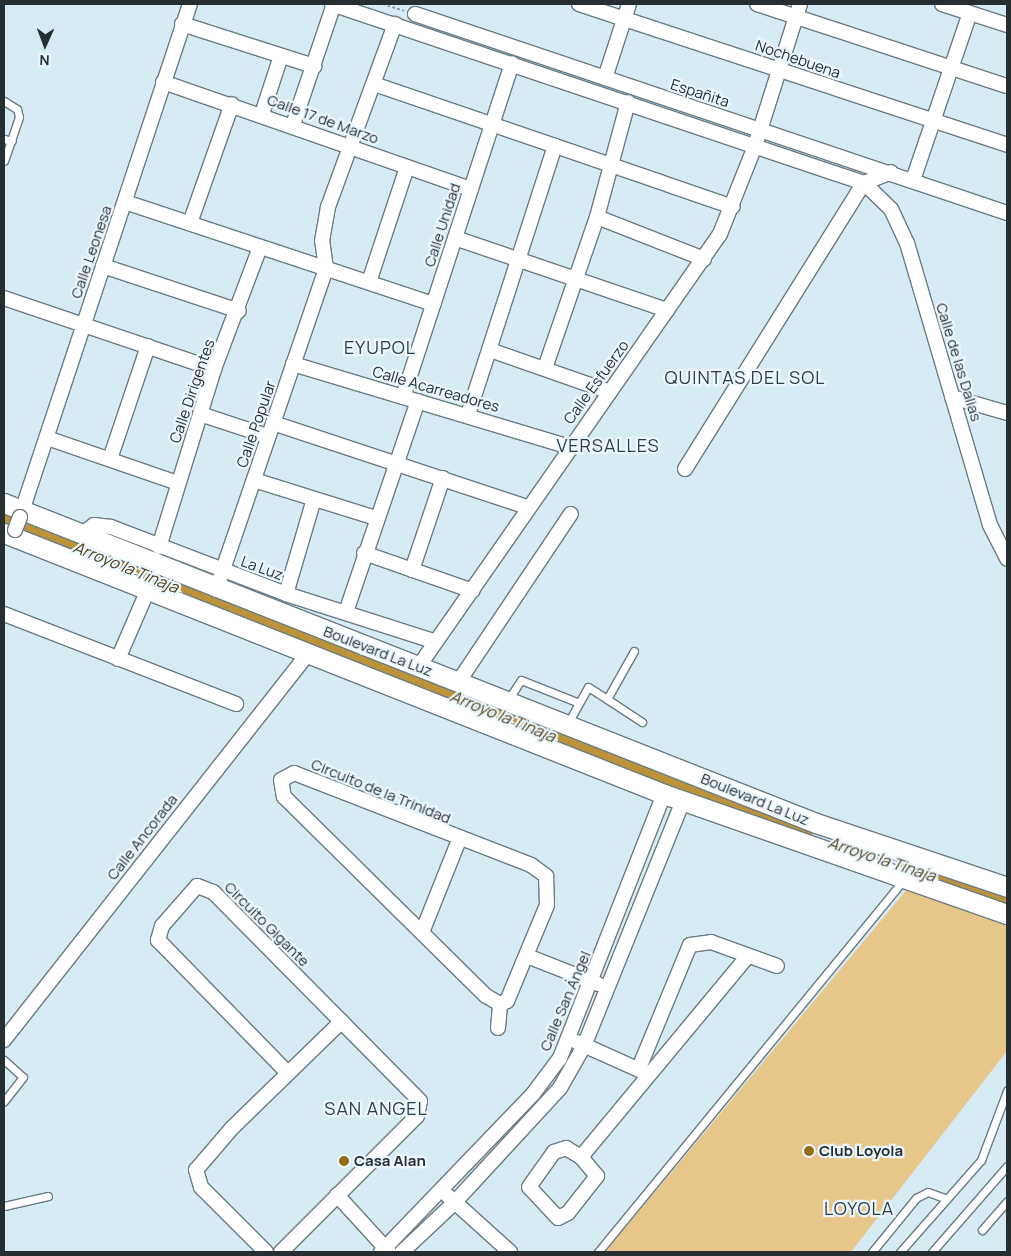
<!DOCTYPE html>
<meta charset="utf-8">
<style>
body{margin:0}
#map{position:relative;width:1011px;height:1256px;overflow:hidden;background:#d7ebf5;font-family:Manrope,sans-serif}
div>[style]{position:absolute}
.green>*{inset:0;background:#e7c789}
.river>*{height:20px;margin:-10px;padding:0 10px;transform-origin:10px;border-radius:10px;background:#bd9339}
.path>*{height:2px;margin-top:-1px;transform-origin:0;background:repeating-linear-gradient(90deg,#8d9ca3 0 2.5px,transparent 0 5px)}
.roads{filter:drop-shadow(1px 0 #6a7b84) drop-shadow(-1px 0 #6a7b84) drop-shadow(0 1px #6a7b84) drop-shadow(0 -1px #6a7b84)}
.service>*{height:7px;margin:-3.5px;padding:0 3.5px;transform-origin:3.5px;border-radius:3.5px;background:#fff}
.minor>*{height:14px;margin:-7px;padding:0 7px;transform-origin:7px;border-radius:7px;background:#fff}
.secondary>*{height:19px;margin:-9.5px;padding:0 9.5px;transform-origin:9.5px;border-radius:9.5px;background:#fff}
.bridges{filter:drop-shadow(1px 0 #6a7b84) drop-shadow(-1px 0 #6a7b84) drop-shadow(0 1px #6a7b84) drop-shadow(0 -1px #6a7b84)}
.minor-bridge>*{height:14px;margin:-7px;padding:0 7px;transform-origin:7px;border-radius:7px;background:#fff}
.dots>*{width:14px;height:14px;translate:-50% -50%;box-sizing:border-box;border:2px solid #ebf7fd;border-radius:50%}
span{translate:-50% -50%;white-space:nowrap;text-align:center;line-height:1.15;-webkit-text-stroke:4.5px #ebf7fd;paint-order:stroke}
.street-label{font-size:15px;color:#262e32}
.poi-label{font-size:15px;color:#262e32;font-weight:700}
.left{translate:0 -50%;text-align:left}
.water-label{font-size:16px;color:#503e19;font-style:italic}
.quarter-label{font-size:18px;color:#2d3d45;letter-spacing:1px}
.frame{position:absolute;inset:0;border:5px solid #262e32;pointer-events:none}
.north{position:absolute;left:20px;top:20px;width:50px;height:50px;-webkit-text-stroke:4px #ebf7fd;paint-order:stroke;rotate:182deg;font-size:14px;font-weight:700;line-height:20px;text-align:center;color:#262e32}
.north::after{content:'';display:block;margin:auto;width:18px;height:22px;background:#262e32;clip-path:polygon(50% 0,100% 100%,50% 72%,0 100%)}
</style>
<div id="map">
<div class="green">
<i style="clip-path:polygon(908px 888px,1007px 921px,1007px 1051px,851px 1252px,605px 1252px)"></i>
</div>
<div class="river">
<i style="left:4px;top:519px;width:858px;rotate:21.48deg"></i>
<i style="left:905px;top:869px;width:107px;rotate:16.9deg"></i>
</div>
<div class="path">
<i style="left:383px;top:4px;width:22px;rotate:18deg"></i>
</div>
<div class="roads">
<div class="service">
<i style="left:4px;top:101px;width:15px;rotate:32deg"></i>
<i style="left:17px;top:109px;width:8px;rotate:76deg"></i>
<i style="left:19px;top:117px;width:46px;rotate:108.8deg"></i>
<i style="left:4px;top:139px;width:8px;rotate:14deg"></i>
<i style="left:634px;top:651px;width:55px;rotate:119.4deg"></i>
<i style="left:607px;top:699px;width:42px;rotate:33.3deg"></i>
<i style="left:508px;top:700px;width:24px;rotate:-57deg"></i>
<i style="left:521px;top:680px;width:62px;rotate:21.6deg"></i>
<i style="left:568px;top:723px;width:41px;rotate:-60.9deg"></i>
<i style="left:588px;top:687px;width:22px;rotate:32deg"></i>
<i style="left:4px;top:1060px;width:25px;rotate:42deg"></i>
<i style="left:23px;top:1077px;width:31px;rotate:128deg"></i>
<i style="left:4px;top:1206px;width:45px;rotate:-12.8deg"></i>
<i style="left:982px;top:1230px;width:38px;rotate:-49deg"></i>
<i style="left:598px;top:1252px;width:482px;rotate:-50.6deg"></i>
<i style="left:872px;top:1252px;width:70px;rotate:-50.8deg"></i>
<i style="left:916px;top:1198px;width:13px;rotate:-27deg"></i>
<i style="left:928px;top:1192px;width:20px;rotate:20deg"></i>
<i style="left:900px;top:1252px;width:123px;rotate:-48.6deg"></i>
<i style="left:981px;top:1160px;width:74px;rotate:-69.4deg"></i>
<i style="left:932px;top:1252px;width:114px;rotate:-48.9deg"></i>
</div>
<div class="minor">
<i style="left:332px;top:4px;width:561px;rotate:18.6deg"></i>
<i style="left:864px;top:183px;width:37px;rotate:44deg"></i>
<i style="left:891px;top:209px;width:38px;rotate:65deg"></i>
<i style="left:907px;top:243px;width:294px;rotate:73.6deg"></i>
<i style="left:990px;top:525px;width:38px;rotate:63deg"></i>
<i style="left:579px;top:4px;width:451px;rotate:18.2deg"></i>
<i style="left:757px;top:4px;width:263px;rotate:18.2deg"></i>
<i style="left:942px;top:4px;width:68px;rotate:17.9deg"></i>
<i style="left:415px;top:14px;width:625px;rotate:18.58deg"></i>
<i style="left:182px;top:24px;width:139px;rotate:17.7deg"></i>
<i style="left:605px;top:78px;width:78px;rotate:-72deg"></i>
<i style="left:163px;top:82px;width:326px;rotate:19.2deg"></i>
<i style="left:374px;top:84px;width:379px;rotate:18.9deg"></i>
<i style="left:262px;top:114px;width:61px;rotate:-71.9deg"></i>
<i style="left:293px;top:125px;width:128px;rotate:-71.3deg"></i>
<i style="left:913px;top:180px;width:176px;rotate:-71.2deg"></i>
<i style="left:125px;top:202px;width:325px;rotate:18.3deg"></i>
<i style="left:597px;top:217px;width:115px;rotate:21.4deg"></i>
<i style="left:190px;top:223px;width:126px;rotate:-70.6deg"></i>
<i style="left:455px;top:238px;width:224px;rotate:18.8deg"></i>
<i style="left:103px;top:266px;width:143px;rotate:18.3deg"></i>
<i style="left:369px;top:282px;width:121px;rotate:-71.7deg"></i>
<i style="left:4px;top:298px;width:222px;rotate:18.7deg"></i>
<i style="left:490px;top:350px;width:127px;rotate:19.3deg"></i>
<i style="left:293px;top:364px;width:288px;rotate:16.7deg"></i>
<i style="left:545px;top:368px;width:160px;rotate:-71deg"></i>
<i style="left:597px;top:217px;width:119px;rotate:-74.9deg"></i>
<i style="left:403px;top:397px;width:351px;rotate:-71.9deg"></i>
<i style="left:952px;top:397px;width:57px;rotate:16.2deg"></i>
<i style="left:200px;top:414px;width:71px;rotate:18.2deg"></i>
<i style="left:468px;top:415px;width:283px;rotate:-72.1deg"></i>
<i style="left:273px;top:423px;width:268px;rotate:18.3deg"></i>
<i style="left:47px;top:438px;width:139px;rotate:19deg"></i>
<i style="left:110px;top:459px;width:119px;rotate:-71.4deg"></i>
<i style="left:685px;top:469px;width:337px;rotate:-58deg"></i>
<i style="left:864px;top:183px;width:29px;rotate:-22deg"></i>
<i style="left:254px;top:480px;width:128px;rotate:17.3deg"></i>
<i style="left:20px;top:517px;width:540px;rotate:-71.67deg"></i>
<i style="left:81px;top:535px;width:16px;rotate:-38deg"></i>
<i style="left:94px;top:525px;width:17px;rotate:7deg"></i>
<i style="left:111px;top:527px;width:187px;rotate:20.9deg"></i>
<i style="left:286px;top:594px;width:157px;rotate:17.7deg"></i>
<i style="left:159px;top:547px;width:186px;rotate:-72.8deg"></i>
<i style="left:214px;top:369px;width:130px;rotate:-69.3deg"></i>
<i style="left:364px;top:553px;width:115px;rotate:19.2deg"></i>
<i style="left:412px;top:570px;width:97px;rotate:-71.4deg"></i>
<i style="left:216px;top:590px;width:340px;rotate:-71.1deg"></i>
<i style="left:326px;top:268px;width:27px;rotate:-98deg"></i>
<i style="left:322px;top:241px;width:35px;rotate:-80deg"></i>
<i style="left:328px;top:207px;width:195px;rotate:-69.9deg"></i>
<i style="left:286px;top:594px;width:99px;rotate:-73.6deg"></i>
<i style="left:346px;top:612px;width:223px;rotate:-71.2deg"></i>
<i style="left:4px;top:614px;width:249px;rotate:21.2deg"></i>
<i style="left:118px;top:659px;width:73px;rotate:-66.6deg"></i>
<i style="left:419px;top:666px;width:527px;rotate:-55.13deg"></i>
<i style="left:720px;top:234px;width:95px;rotate:-68.3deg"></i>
<i style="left:755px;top:146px;width:149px;rotate:-72.4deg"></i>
<i style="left:459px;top:681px;width:201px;rotate:-56.2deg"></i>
<i style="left:294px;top:773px;width:254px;rotate:21.2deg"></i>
<i style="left:531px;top:865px;width:19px;rotate:36deg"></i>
<i style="left:546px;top:876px;width:29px;rotate:88deg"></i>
<i style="left:547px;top:905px;width:104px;rotate:112.6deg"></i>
<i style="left:507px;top:1001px;width:8px;rotate:157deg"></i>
<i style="left:500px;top:1004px;width:16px;rotate:-150deg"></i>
<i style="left:486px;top:996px;width:284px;rotate:-135.4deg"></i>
<i style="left:284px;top:797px;width:17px;rotate:-100deg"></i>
<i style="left:281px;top:780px;width:15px;rotate:-28deg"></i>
<i style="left:423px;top:930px;width:97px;rotate:-68.2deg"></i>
<i style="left:527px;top:956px;width:76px;rotate:21.5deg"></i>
<i style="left:498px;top:1028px;width:24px;rotate:-85deg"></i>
<i style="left:4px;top:1040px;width:490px;rotate:-51.8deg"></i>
<i style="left:577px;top:1042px;width:76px;rotate:24.2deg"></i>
<i style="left:639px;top:1068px;width:133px;rotate:-67.5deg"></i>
<i style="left:690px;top:945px;width:21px;rotate:-8deg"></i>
<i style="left:711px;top:942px;width:70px;rotate:20deg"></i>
<i style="left:566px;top:1148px;width:17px;rotate:31deg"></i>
<i style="left:581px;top:1157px;width:25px;rotate:50deg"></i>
<i style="left:597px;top:1176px;width:47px;rotate:128.1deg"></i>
<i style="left:568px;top:1213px;width:11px;rotate:153deg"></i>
<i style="left:558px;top:1218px;width:42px;rotate:-133.1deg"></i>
<i style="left:529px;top:1187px;width:43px;rotate:-54.5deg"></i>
<i style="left:554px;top:1152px;width:13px;rotate:-18deg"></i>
<i style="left:581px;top:1157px;width:261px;rotate:-50.3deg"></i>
<i style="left:337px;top:1195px;width:77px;rotate:47.6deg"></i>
<i style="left:448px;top:1196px;width:84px;rotate:42.1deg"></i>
<i style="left:266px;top:1252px;width:92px;rotate:-135deg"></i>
<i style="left:201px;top:1187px;width:18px;rotate:-106deg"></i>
<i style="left:196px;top:1170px;width:55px;rotate:-49.4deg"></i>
<i style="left:232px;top:1128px;width:153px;rotate:-44.2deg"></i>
<i style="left:281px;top:1252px;width:192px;rotate:-45deg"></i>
<i style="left:417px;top:1116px;width:15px;rotate:-79deg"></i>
<i style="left:420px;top:1101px;width:294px;rotate:-134.7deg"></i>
<i style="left:213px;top:892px;width:17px;rotate:-159deg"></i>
<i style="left:197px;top:886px;width:53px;rotate:131.2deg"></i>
<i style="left:162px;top:926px;width:15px;rotate:106deg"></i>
<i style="left:158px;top:940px;width:186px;rotate:45.7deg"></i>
<i style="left:381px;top:1252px;width:219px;rotate:-46.1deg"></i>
<i style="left:533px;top:1094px;width:45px;rotate:-53.1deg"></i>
<i style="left:560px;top:1058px;width:284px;rotate:-68.5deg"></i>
<i style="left:402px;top:1252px;width:71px;rotate:-43.3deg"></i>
<i style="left:454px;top:1203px;width:156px;rotate:-47.3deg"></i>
<i style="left:560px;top:1088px;width:48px;rotate:-60.3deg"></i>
<i style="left:584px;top:1046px;width:264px;rotate:-68deg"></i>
</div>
<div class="secondary">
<i style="left:4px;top:503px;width:873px;rotate:21.51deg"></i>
<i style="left:816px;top:823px;width:201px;rotate:18.5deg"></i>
<i style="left:4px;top:533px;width:710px;rotate:21.58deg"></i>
<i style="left:664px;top:794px;width:363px;rotate:19.3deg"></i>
</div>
</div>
<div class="bridges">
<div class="minor-bridge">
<i style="left:15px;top:530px;width:14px;rotate:-69deg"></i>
</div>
</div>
<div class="dots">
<i style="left:809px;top:1151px;background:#936e16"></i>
<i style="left:344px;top:1161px;background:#936e16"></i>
</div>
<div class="street-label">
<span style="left:798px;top:59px;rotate:19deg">Nochebuena</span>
<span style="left:700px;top:93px;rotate:18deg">Españita</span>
<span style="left:323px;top:119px;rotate:20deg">Calle 17 de Marzo</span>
<span style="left:442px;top:225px;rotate:-72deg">Calle Unidad</span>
<span style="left:91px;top:252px;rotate:-71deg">Calle Leonesa</span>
<span style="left:959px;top:362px;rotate:73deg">Calle de las Dalias</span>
<span style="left:596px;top:382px;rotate:-54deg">Calle Esfuerzo</span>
<span style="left:436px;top:389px;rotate:16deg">Calle Acarreadores</span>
<span style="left:192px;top:391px;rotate:-71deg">Calle Dirigentes</span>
<span style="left:256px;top:424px;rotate:-71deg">Calle Popular</span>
<span style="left:262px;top:568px;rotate:20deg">La Luz</span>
<span style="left:378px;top:651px;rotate:21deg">Boulevard La Luz</span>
<span style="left:381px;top:791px;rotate:22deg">Circuito de la Trinidad</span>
<span style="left:755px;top:799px;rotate:22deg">Boulevard La Luz</span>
<span style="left:142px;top:837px;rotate:-52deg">Calle Ancorada</span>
<span style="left:267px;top:924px;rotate:45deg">Circuito Gigante</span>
<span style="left:565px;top:1001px;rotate:-67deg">Calle San Ángel</span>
</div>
<div class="poi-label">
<span class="left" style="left:819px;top:1151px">Club Loyola</span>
<span class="left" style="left:354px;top:1161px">Casa Alan</span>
</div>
<div class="water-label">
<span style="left:126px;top:567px;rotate:22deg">Arroyo la Tinaja</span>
<span style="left:503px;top:716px;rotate:22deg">Arroyo la Tinaja</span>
<span style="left:882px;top:859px;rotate:18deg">Arroyo la Tinaja</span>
</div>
<div class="quarter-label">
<span style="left:380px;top:347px">EYUPOL</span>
<span style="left:745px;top:377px">QUINTAS DEL SOL</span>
<span style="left:608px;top:445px">VERSALLES</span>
<span style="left:376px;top:1108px">SAN ANGEL</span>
<span style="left:859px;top:1208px">LOYOLA</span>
</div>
<div class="frame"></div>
<div class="north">N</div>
</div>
